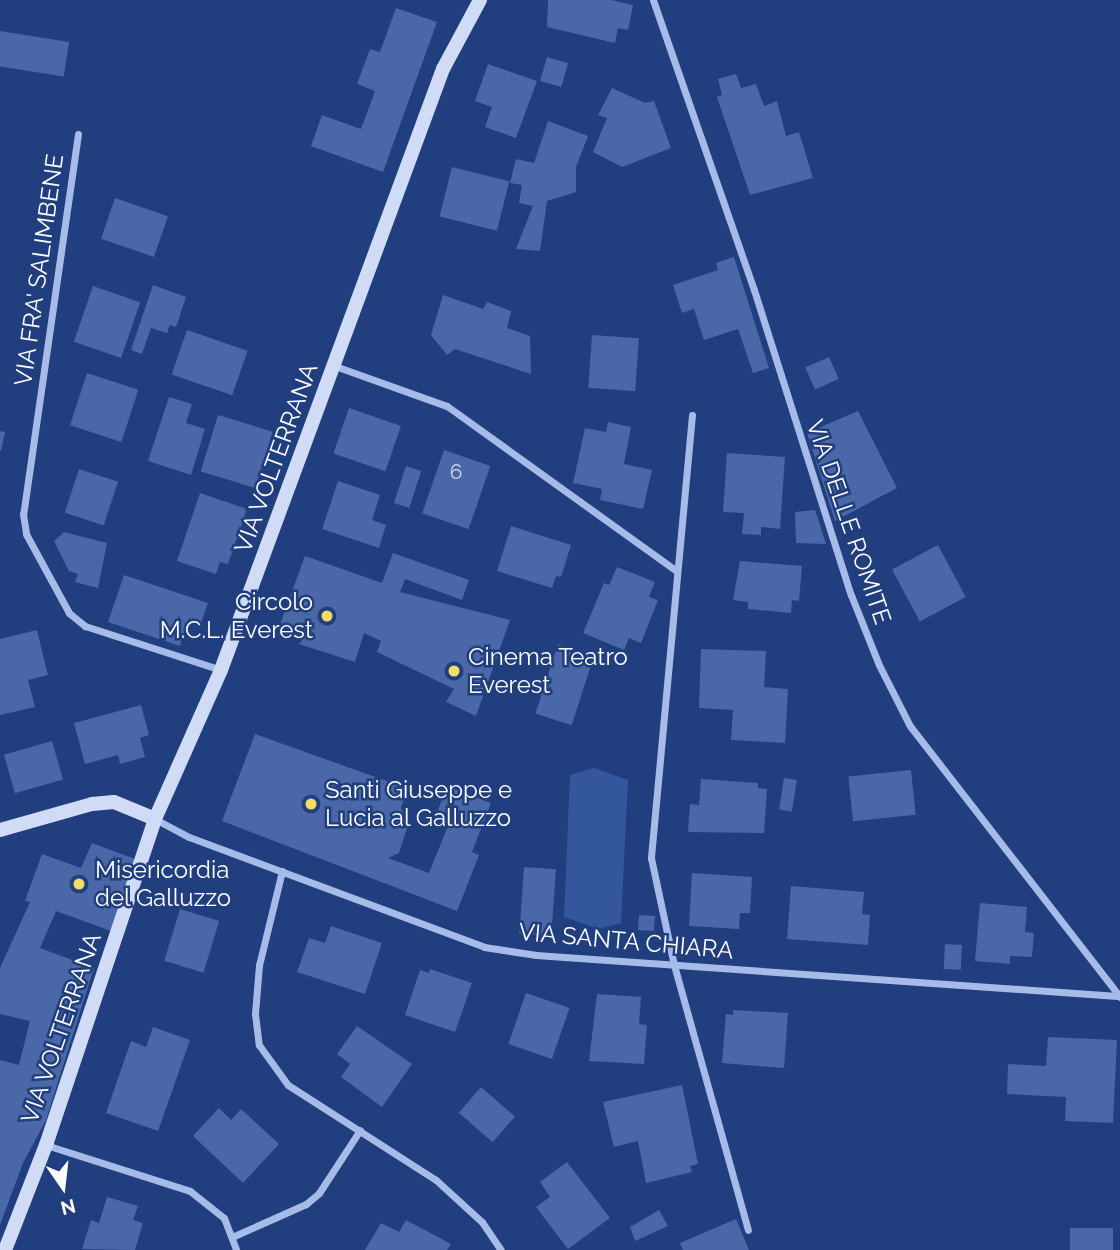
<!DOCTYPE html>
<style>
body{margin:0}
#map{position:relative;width:1120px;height:1250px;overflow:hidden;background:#213e7e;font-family:Raleway,sans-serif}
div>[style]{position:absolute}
.green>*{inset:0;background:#34569c}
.building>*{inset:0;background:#4a68a8;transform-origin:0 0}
.street>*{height:7px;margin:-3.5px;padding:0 3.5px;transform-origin:3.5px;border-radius:3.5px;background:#a6bbe7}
.secondary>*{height:14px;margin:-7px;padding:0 7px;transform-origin:7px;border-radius:7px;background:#d0dbf6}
.dots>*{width:19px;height:19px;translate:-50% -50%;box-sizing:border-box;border:4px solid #213e7e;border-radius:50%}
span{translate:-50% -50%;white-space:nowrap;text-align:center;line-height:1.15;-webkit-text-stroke:5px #213e7e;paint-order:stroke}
.number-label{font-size:21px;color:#d2d9e9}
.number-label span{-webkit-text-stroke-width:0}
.street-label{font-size:24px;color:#fff}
.poi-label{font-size:24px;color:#fff}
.right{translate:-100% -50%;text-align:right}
.left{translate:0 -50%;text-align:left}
.north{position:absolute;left:28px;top:1152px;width:70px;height:70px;-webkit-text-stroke:5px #213e7e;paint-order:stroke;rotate:166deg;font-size:19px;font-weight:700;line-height:28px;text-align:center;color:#fff}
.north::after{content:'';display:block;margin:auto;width:24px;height:32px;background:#fff;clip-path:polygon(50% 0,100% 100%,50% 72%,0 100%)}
</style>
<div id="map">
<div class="green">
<i style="clip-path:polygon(594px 768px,628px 780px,621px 923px,598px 929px,564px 917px,570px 775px)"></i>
</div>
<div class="building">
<i style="clip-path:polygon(548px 0,611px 0,633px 5px,628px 30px,618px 28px,615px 43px,547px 27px)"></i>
<i style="clip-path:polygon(396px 8px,437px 22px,383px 172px,311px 146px,322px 115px,361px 129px,375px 91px,357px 84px,370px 49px,380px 52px)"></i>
<i style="left:0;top:31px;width:70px;height:35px;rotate:9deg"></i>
<i style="left:547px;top:57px;width:22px;height:25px;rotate:16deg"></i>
<i style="clip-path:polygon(488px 64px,537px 81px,516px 138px,485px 127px,492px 107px,475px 101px)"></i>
<i style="clip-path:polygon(736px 74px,741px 88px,756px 84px,764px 106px,777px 101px,786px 136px,799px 132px,813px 178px,750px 195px,717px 97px,722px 95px,718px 79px)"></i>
<i style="clip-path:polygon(612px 88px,645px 103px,654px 101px,671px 148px,622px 167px,593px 152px,607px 118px,598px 115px)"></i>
<i style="clip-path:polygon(548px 121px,588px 136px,576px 167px,576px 192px,547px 201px,540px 251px,516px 249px,533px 206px,519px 203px,522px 185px,510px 183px,516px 159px,534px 163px)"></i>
<i style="left:452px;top:167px;width:59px;height:51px;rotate:14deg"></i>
<i style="left:115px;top:198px;width:56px;height:43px;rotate:19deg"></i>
<i style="clip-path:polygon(734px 257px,769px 368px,753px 373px,738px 329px,704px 340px,694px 309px,682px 313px,673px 285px,718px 270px,716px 263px)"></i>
<i style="clip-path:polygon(153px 285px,186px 297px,176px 327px,170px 325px,167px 333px,151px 328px,142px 354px,131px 350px)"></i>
<i style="left:93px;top:286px;width:50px;height:59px;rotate:19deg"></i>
<i style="clip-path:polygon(443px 295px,483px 309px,487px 302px,511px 311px,507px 328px,530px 336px,531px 374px,455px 349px,447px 355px,431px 335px)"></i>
<i style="left:187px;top:330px;width:64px;height:47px;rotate:19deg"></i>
<i style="left:592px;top:335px;width:47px;height:53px;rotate:4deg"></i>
<i style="left:829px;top:357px;width:24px;height:26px;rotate:66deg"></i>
<i style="left:87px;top:373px;width:54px;height:55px;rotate:18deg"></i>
<i style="clip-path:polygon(169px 397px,192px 404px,186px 423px,205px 429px,191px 475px,148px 461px)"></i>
<i style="left:349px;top:408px;width:55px;height:48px;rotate:19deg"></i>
<i style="clip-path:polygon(858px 411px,897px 488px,835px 521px,807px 433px)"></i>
<i style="left:218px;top:415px;width:57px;height:59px;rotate:17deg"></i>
<i style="clip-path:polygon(608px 422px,631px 427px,624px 464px,652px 470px,643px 509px,600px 500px,602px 489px,573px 483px,585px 428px,606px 432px)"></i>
<i style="clip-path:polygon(0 431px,5px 432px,1px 451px,0 451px)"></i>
<i style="left:444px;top:450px;width:49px;height:67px;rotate:19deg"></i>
<i style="clip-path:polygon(727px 453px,785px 457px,780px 529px,761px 527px,761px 535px,742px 534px,744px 513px,723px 512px)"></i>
<i style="left:406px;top:466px;width:16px;height:39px;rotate:18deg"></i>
<i style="left:79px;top:469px;width:41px;height:46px;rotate:18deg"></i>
<i style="clip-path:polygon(338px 481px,380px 495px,372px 520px,386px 525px,379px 548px,322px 529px)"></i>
<i style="clip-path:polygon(200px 493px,247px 509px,228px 564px,220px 562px,216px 574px,177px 561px)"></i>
<i style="clip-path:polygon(815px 510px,826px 544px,796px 543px,795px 512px)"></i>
<i style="clip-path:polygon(511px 526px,571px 545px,561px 577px,556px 576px,552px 588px,497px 571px)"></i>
<i style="clip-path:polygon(64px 532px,107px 543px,98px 588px,75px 582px,78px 574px,69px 571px,54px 541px)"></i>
<i style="left:938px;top:545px;width:59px;height:52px;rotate:62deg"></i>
<i style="clip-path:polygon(393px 553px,469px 580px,462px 600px,405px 579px,400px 592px,510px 620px,476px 716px,446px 702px,454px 689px,377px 652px,381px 641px,364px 633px,355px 662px,299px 644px,303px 639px,278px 630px,305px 556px,382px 583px)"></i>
<i style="clip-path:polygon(740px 561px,802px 566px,799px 601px,792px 600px,791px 613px,748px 609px,748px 602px,733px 600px)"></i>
<i style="clip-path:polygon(617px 567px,655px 582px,649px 597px,658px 600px,641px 643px,629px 638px,624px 650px,583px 633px,604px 583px,609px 585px)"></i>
<i style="clip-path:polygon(124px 575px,208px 603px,201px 623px,189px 618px,180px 646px,108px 622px)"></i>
<i style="clip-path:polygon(37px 630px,48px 675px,28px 680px,35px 707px,0 715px,0 639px)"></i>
<i style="left:558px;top:644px;width:38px;height:73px;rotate:18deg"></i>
<i style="clip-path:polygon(701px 649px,766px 651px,764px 687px,788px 689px,785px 743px,731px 740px,733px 710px,699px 708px)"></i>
<i style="clip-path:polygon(141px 705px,149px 735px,140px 738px,145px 757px,120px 764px,118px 755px,85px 764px,74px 723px)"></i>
<i style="clip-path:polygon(255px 734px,409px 789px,401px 807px,408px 825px,399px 853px,388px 858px,429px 873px,452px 816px,438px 810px,447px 786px,491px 803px,472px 852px,479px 855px,457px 911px,222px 821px)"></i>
<i style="left:52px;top:741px;width:40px;height:50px;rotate:74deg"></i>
<i style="left:911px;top:770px;width:45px;height:63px;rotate:84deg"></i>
<i style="left:784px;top:778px;width:13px;height:32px;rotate:9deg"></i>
<i style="clip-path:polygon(701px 779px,758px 783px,758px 788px,767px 789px,764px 833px,688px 832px,690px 804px,699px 805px)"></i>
<i style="clip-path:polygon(92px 843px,135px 859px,111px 931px,56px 911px,40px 948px,94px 968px,46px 1120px,23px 1163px,0 1225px,0 1060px,19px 1065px,30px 1021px,0 1014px,0 968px,30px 902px,25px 901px,42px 854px,81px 868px)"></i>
<i style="left:524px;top:867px;width:32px;height:67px;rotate:4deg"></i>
<i style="clip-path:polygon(692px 873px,752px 877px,750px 913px,740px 913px,739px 929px,689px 926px)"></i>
<i style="clip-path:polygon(791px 886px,864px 892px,862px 914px,870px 915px,868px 945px,787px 939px)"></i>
<i style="clip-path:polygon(980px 903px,1027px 907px,1025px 932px,1034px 933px,1032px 957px,1010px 956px,1010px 964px,975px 961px)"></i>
<i style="left:180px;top:909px;width:41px;height:54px;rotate:17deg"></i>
<i style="left:639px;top:915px;width:16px;height:15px;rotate:4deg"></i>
<i style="clip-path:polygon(331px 926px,382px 943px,365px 994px,297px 972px,309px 938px,325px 943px)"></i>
<i style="left:945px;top:944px;width:17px;height:25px;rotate:3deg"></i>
<i style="clip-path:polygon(430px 969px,472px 983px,455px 1032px,405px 1015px,420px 970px,429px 973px)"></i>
<i style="left:526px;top:993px;width:46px;height:54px;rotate:19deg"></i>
<i style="clip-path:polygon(597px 994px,641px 997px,639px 1024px,647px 1025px,644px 1064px,589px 1061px)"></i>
<i style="clip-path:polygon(733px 1010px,788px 1013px,784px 1068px,722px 1063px,726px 1014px,733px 1015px)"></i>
<i style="clip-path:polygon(357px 1026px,412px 1064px,382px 1107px,341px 1077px,350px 1064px,337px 1054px)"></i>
<i style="clip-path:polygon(153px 1027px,190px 1040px,158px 1131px,106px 1113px,131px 1041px,146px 1047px)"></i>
<i style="clip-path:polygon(1048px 1037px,1117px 1040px,1113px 1123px,1065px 1121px,1066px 1097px,1007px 1094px,1008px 1064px,1046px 1066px)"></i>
<i style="clip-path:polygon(682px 1085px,698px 1164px,690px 1166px,692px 1172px,646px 1183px,638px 1141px,614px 1147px,603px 1102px)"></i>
<i style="left:481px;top:1087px;width:45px;height:34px;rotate:41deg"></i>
<i style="clip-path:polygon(219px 1108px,231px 1120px,241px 1109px,279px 1144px,243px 1183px,193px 1136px)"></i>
<i style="clip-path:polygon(567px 1162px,610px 1218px,568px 1249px,536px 1207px,550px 1197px,540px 1182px)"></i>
<i style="clip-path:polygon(107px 1197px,138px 1206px,133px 1220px,143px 1223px,135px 1250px,82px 1249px,91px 1220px,99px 1223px)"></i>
<i style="clip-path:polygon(659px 1210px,668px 1226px,635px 1241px,630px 1227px)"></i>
<i style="clip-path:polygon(736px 1219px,749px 1250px,683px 1250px,680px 1243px)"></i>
<i style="clip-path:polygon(406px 1220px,451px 1244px,447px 1250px,365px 1250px,381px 1223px,399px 1232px)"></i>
<i style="left:1113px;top:1228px;width:22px;height:43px;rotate:90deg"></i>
</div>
<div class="street">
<i style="left:653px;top:0;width:307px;rotate:70.8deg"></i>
<i style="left:754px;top:290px;width:320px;rotate:72.4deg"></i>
<i style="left:851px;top:595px;width:75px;rotate:68.2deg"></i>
<i style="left:879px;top:665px;width:68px;rotate:63.1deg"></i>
<i style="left:910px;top:726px;width:343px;rotate:52.2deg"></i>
<i style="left:78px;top:134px;width:384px;rotate:98.2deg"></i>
<i style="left:23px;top:514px;width:20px;rotate:81deg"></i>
<i style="left:26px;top:534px;width:90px;rotate:61.4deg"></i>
<i style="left:69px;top:613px;width:21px;rotate:39deg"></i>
<i style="left:85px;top:626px;width:143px;rotate:17.9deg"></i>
<i style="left:335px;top:366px;width:119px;rotate:19.7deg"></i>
<i style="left:447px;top:406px;width:283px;rotate:35.7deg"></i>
<i style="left:692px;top:415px;width:445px;rotate:95.3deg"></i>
<i style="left:651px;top:858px;width:109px;rotate:77.9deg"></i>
<i style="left:674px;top:965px;width:275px;rotate:74.4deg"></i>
<i style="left:155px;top:819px;width:38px;rotate:28deg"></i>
<i style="left:189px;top:837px;width:315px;rotate:20.4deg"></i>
<i style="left:484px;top:947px;width:53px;rotate:8.7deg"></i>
<i style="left:536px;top:955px;width:583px;rotate:4.03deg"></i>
<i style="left:282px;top:871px;width:97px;rotate:103.7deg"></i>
<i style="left:259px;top:965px;width:49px;rotate:94.7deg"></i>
<i style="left:255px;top:1014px;width:31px;rotate:83deg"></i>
<i style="left:259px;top:1045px;width:49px;rotate:54.1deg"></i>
<i style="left:288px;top:1085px;width:176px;rotate:32.7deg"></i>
<i style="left:436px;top:1180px;width:62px;rotate:42.4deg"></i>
<i style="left:482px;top:1222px;width:34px;rotate:56deg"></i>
<i style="left:46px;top:1145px;width:151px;rotate:17.7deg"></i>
<i style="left:190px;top:1191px;width:43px;rotate:38.5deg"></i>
<i style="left:224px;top:1218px;width:34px;rotate:69deg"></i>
<i style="left:232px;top:1237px;width:81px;rotate:-24deg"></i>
<i style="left:306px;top:1204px;width:17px;rotate:-40deg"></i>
<i style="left:319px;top:1193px;width:75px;rotate:-56.9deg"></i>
</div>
<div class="secondary">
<i style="left:0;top:830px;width:96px;rotate:-15.8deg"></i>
<i style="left:92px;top:804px;width:22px;rotate:-5deg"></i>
<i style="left:114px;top:802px;width:44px;rotate:22.5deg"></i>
<i style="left:5px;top:1250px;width:113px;rotate:-68.7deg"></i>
<i style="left:46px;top:1145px;width:344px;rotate:-71.5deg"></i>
<i style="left:155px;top:819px;width:163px;rotate:-66.1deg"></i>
<i style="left:221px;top:670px;width:641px;rotate:-69.73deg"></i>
<i style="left:443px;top:69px;width:78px;rotate:-61.8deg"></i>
</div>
<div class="dots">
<i style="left:327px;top:616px;background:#f3dd67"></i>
<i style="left:454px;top:671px;background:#f3dd67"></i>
<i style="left:311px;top:804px;background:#f3dd67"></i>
<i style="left:79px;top:884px;background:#f3dd67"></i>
</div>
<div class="number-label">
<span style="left:456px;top:472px">6</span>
</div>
<div class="street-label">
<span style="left:39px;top:270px;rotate:-82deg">VIA FRA' SALIMBENE</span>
<span style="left:276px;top:458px;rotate:-70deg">VIA VOLTERRANA</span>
<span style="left:849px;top:522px;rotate:71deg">VIA DELLE ROMITE</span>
<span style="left:626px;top:941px;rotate:5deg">VIA SANTA CHIARA</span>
<span style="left:61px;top:1028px;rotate:-71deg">VIA VOLTERRANA</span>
</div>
<div class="poi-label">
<span class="right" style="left:313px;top:616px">Circolo<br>M.C.L. Everest</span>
<span class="left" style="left:468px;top:671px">Cinema Teatro<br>Everest</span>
<span class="left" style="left:325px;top:804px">Santi Giuseppe e<br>Lucia al Galluzzo</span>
<span class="left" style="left:95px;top:884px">Misericordia<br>del Galluzzo</span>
</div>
<div class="north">N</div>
</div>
